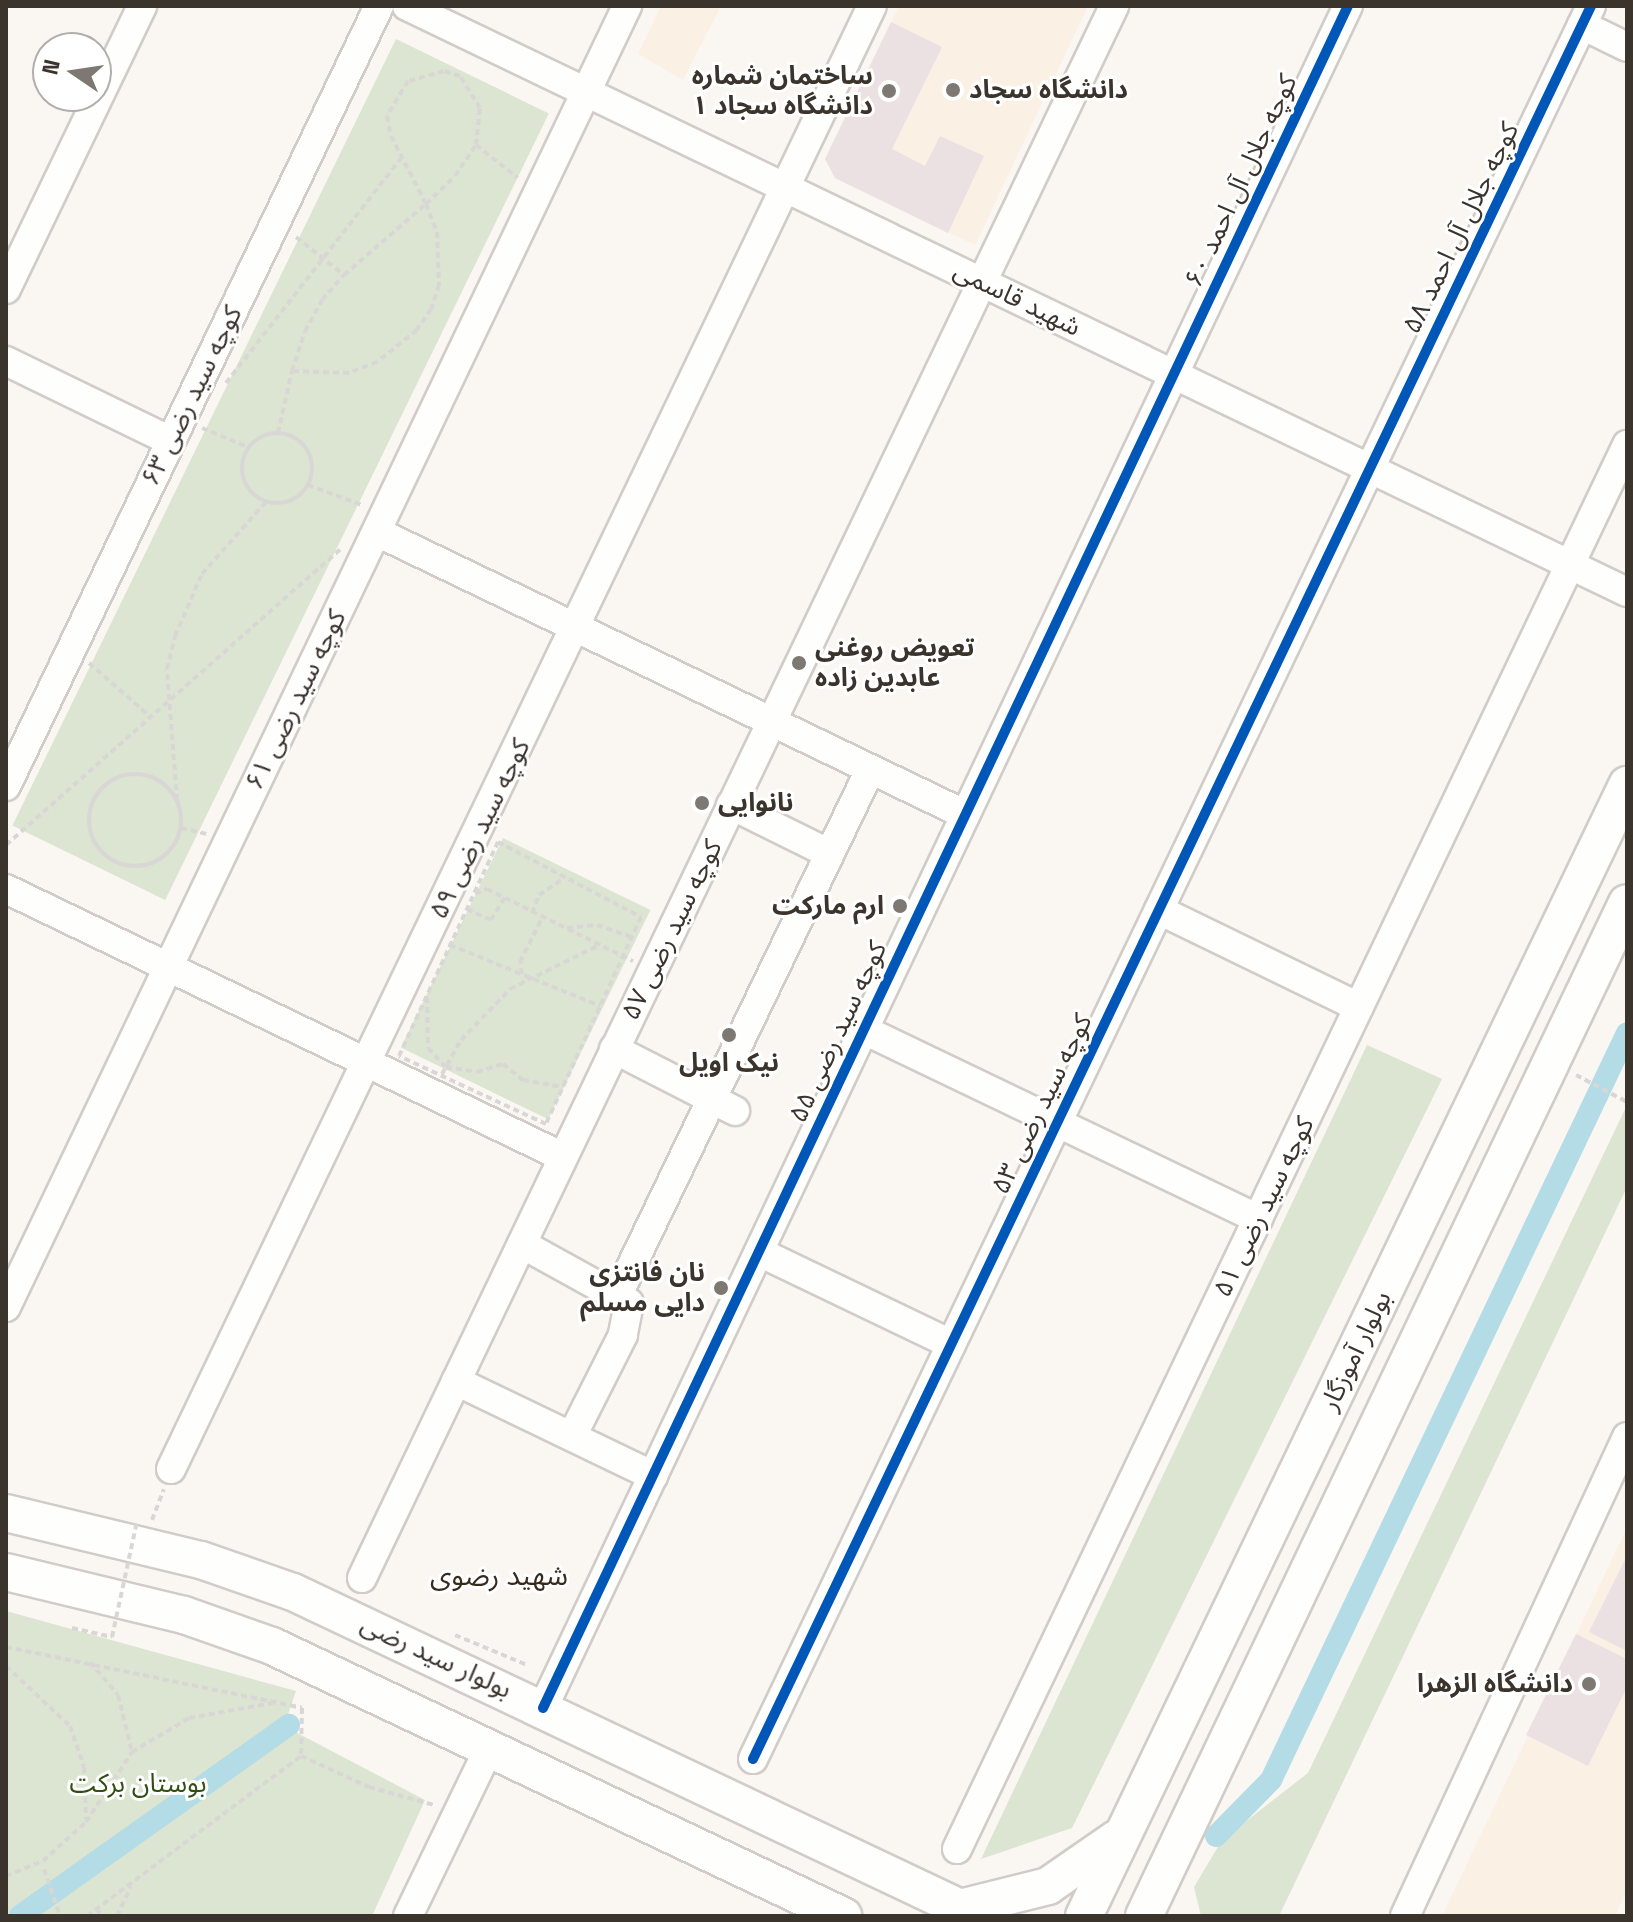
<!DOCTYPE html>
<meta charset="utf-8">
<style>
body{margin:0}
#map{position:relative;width:1633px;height:1922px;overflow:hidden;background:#faf6f2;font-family:"Space Grotesk","Noto Sans Arabic",sans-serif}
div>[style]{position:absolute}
.education>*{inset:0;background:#fbf0e4}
.green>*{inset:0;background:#dce4d2;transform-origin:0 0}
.canal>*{height:22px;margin:-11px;padding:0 11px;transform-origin:11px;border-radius:11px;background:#b4dce6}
.building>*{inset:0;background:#ebe0e2}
.path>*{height:4px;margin-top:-2px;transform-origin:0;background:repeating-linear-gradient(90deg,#d9d7d5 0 6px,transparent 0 10px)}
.path>.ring{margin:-2px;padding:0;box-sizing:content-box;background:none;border:4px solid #d9d7d5;border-radius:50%}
.roads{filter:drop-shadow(2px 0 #d1ccc7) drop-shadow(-2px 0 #d1ccc7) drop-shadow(0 2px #d1ccc7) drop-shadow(0 -2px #d1ccc7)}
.minor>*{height:28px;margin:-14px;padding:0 14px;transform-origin:14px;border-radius:14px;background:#fefefd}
.major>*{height:36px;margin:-18px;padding:0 18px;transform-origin:18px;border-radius:18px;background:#fefefd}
.path-bridge>*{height:4px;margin-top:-2px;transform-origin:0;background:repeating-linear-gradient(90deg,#d9d7d5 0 6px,transparent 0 10px)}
.cycleway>*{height:10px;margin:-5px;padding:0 5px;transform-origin:5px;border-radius:5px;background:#0057b8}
.dots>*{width:22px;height:22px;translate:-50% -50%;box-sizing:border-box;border:4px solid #fff;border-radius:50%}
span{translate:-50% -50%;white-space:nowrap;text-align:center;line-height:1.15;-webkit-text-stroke:6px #fff;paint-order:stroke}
.poi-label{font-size:26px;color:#3b342d;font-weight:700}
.right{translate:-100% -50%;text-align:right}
.left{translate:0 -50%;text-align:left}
.street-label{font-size:26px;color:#3b342d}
.park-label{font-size:26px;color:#314f12}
.neighbourhood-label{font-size:28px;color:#372b1d}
.frame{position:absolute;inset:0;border:8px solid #3b342d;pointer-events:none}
.north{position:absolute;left:32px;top:32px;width:80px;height:80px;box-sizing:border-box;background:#fff;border:2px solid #b1aeab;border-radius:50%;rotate:283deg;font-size:22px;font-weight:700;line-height:32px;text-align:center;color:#3b342d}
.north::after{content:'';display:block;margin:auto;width:28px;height:36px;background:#7e7872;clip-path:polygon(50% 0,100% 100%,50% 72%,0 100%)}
</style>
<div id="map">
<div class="education">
<i style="clip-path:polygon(661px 6px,721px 6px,683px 80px,638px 54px)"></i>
<i style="clip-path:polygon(899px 6px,1088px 6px,975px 245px,835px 178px,825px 159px)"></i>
<i style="clip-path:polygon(1627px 1528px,1627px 1890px,1615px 1916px,1442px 1916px)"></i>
</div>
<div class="green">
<i style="left:396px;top:39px;width:170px;height:875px;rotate:26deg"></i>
<i style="left:503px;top:838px;width:164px;height:233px;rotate:26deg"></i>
<i style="clip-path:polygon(1367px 1045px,1442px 1079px,1072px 1828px,981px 1859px)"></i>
<i style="clip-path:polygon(1627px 1105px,1627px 1187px,1279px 1916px,1201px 1916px,1194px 1887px,1222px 1840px,1308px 1773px)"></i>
<i style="clip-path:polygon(6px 1611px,296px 1691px,284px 1726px,425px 1800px,372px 1916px,6px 1916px)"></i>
</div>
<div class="canal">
<i style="left:1216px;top:1836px;width:78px;rotate:-45.5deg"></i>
<i style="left:1271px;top:1780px;width:827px;rotate:-64.52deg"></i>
<i style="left:20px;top:1916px;width:330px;rotate:-35.4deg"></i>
</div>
<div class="building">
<i style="clip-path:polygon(891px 22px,942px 47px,892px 149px,925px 166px,940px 136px,984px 156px,948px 233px,835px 178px,825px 159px)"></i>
<i style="clip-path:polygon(1627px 1556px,1627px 1651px,1589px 1632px)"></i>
<i style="clip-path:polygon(1576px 1634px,1627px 1659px,1627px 1687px,1588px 1766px,1526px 1735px)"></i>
</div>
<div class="path">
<i style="left:476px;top:145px;width:53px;rotate:38.2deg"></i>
<i style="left:296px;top:237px;width:61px;rotate:38.4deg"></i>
<i style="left:226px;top:383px;width:285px;rotate:-52.1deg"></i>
<i style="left:202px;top:428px;width:50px;rotate:22.4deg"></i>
<i class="ring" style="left:242px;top:433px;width:66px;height:66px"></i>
<i style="left:278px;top:433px;width:64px;rotate:-77.3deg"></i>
<i style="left:292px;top:371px;width:42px;rotate:-72deg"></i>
<i style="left:305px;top:331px;width:35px;rotate:-61deg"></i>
<i style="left:322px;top:300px;width:33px;rotate:-49deg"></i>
<i style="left:344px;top:275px;width:108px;rotate:-40.9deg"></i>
<i style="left:426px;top:204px;width:40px;rotate:-44deg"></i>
<i style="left:455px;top:176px;width:37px;rotate:-56deg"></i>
<i style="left:476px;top:145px;width:37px;rotate:-84deg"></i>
<i style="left:480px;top:108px;width:38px;rotate:-122deg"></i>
<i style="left:460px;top:76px;width:17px;rotate:-163deg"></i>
<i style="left:444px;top:71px;width:37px;rotate:164deg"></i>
<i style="left:408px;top:81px;width:41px;rotate:121deg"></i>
<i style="left:387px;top:116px;width:20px;rotate:79deg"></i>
<i style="left:391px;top:136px;width:76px;rotate:62.8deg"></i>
<i style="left:426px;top:204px;width:30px;rotate:69deg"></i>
<i style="left:437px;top:232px;width:53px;rotate:87.8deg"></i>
<i style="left:439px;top:285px;width:25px;rotate:108deg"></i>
<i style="left:431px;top:309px;width:25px;rotate:124deg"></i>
<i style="left:417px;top:330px;width:51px;rotate:141.3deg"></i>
<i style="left:377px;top:362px;width:30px;rotate:159deg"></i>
<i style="left:349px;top:373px;width:57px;rotate:-178deg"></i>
<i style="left:308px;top:485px;width:58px;rotate:20.3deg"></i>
<i style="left:89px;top:663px;width:82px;rotate:41.1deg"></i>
<i class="ring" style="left:89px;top:774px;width:88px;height:88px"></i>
<i style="left:177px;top:800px;width:131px;rotate:-94.4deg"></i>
<i style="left:167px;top:669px;width:34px;rotate:-76deg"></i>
<i style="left:175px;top:636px;width:68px;rotate:-66.5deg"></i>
<i style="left:202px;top:574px;width:96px;rotate:-48.4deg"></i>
<i style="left:181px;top:828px;width:26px;rotate:13deg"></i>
<i style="left:498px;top:842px;width:161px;rotate:27.7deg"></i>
<i style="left:641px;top:917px;width:228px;rotate:114.7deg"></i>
<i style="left:546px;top:1124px;width:162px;rotate:-155.2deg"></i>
<i style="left:399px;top:1056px;width:236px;rotate:-65.2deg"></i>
<i style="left:6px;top:845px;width:446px;rotate:-41.5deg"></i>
<i style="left:475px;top:893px;width:13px;rotate:-18deg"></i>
<i style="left:487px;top:889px;width:163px;rotate:26.3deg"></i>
<i style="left:467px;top:909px;width:26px;rotate:25deg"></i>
<i style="left:491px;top:920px;width:26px;rotate:-59deg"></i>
<i style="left:532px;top:913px;width:19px;rotate:-69deg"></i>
<i style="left:539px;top:895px;width:30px;rotate:-34deg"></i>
<i style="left:567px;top:928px;width:30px;rotate:-6deg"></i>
<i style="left:597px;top:925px;width:37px;rotate:19deg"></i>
<i style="left:450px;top:945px;width:162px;rotate:22.1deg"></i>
<i style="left:522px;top:974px;width:12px;rotate:-99deg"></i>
<i style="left:520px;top:962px;width:49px;rotate:-63.4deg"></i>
<i style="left:427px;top:997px;width:51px;rotate:88.9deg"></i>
<i style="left:428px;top:1048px;width:26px;rotate:47deg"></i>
<i style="left:446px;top:1067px;width:31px;rotate:9deg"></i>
<i style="left:477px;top:1072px;width:27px;rotate:-17deg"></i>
<i style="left:503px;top:1064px;width:26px;rotate:39deg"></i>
<i style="left:523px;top:1080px;width:40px;rotate:10deg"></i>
<i style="left:442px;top:1074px;width:39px;rotate:-61deg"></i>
<i style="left:461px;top:1040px;width:71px;rotate:-46.1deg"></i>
<i style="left:510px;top:989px;width:99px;rotate:-26.3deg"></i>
<i style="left:1576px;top:1075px;width:58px;rotate:27.9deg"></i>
<i style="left:152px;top:1520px;width:33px;rotate:-69deg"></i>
<i style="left:72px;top:1628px;width:41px;rotate:12.7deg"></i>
<i style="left:455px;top:1635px;width:78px;rotate:22.6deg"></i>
<i style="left:6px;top:1647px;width:302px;rotate:11.6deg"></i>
<i style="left:302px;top:1708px;width:48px;rotate:91.2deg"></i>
<i style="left:90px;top:1662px;width:43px;rotate:49.7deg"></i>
<i style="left:118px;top:1695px;width:59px;rotate:76.2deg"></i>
<i style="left:6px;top:1666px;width:88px;rotate:43.2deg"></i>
<i style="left:70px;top:1726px;width:43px;rotate:71.1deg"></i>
<i style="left:84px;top:1767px;width:52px;rotate:87.8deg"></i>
<i style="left:44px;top:1869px;width:50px;rotate:71.2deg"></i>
<i style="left:6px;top:1876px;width:40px;rotate:-22deg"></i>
<i style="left:43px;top:1861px;width:58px;rotate:-42.2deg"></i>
<i style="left:86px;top:1822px;width:84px;rotate:-56.7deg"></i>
<i style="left:132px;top:1752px;width:66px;rotate:-30.8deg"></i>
<i style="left:189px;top:1718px;width:85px;rotate:-10.1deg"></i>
<i style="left:96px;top:1909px;width:10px;rotate:45deg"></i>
<i style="left:87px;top:1916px;width:267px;rotate:-36.8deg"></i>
<i style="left:301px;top:1756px;width:75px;rotate:24.5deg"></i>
<i style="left:369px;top:1787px;width:67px;rotate:15.5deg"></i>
<i style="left:117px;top:1916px;width:33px;rotate:-65deg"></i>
</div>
<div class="roads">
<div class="minor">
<i style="left:407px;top:6px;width:1353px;rotate:25.66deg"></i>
<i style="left:1582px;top:25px;width:50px;rotate:26.1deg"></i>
<i style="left:6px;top:289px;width:314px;rotate:-64.3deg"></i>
<i style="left:6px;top:361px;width:183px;rotate:25.9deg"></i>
<i style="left:377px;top:532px;width:653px;rotate:25.66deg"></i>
<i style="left:6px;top:786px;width:865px;rotate:-64.44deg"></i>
<i style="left:731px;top:805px;width:110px;rotate:26.3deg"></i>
<i style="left:6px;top:889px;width:618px;rotate:25.69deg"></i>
<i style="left:1159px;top:910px;width:222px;rotate:25.9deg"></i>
<i style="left:864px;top:1030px;width:437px;rotate:25.6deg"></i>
<i style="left:614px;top:1049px;width:136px;rotate:27.1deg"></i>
<i style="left:522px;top:1244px;width:122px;rotate:28.9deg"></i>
<i style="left:629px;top:1303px;width:33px;rotate:101deg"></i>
<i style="left:623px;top:1335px;width:113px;rotate:116.8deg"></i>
<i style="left:759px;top:1252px;width:213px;rotate:25.6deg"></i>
<i style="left:619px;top:1292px;width:579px;rotate:-64.32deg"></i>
<i style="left:6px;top:1307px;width:1442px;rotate:-64.48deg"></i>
<i style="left:456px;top:1381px;width:219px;rotate:25.7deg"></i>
<i style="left:171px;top:1469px;width:1622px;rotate:-64.4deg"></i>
<i style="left:362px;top:1578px;width:1743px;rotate:-64.43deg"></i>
<i style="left:543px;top:1708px;width:1883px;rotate:-64.69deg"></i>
<i style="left:753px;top:1759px;width:1943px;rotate:-64.45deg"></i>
<i style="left:957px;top:1849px;width:1556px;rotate:-64.49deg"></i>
<i style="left:408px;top:1916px;width:189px;rotate:-64.2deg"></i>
<i style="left:1405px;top:1916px;width:528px;rotate:-65.13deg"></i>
</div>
<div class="major">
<i style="left:6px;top:1513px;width:201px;rotate:13.6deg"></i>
<i style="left:201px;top:1560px;width:97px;rotate:19.2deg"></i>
<i style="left:293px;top:1592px;width:757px;rotate:25.35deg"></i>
<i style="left:6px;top:1572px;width:183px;rotate:13.6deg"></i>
<i style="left:184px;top:1615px;width:93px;rotate:19.4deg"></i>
<i style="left:272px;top:1646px;width:632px;rotate:25.31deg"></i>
<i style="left:960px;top:1908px;width:91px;rotate:-14deg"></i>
<i style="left:1048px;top:1886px;width:83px;rotate:-34.7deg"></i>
<i style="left:1084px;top:1916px;width:1255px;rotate:-64.35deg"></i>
<i style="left:1144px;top:1916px;width:1122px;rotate:-64.51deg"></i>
</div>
</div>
<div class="path-bridge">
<i style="left:112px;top:1637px;width:119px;rotate:-77.8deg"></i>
</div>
<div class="cycleway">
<i style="left:543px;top:1708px;width:1883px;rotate:-64.69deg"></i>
<i style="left:753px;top:1759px;width:1943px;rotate:-64.45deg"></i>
</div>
<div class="dots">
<i style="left:953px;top:90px;background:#7e7872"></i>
<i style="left:889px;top:91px;background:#7e7872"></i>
<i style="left:799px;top:663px;background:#7e7872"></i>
<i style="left:702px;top:803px;background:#7e7872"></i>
<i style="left:900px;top:906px;background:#7e7872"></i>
<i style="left:729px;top:1035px;background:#7e7872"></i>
<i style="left:721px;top:1288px;background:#7e7872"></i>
<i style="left:1589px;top:1684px;background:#7e7872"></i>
</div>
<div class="poi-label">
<span class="right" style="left:873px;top:91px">ساختمان شماره<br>۱ دانشگاه سجاد</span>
<span class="left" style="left:969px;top:90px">دانشگاه سجاد</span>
<span class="left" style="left:815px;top:663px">تعویض روغنی<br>عابدین زاده</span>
<span class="left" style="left:718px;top:803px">نانوایی</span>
<span class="right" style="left:884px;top:906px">ارم مارکت</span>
<span style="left:729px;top:1063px">نیک اویل</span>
<span class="right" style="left:705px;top:1288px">نان فانتزی<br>دایی مسلم</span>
<span class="right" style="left:1573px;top:1684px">دانشگاه الزهرا</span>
</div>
<div class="street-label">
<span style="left:1241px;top:181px;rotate:-65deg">کوچه جلال آل احمد ۶۰</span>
<span style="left:1461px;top:228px;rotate:-64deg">کوچه جلال آل احمد ۵۸</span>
<span style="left:1017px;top:299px;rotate:26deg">شهید قاسمی</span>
<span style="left:192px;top:396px;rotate:-64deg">کوچه سید رضی ۶۳</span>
<span style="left:296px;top:700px;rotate:-64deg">کوچه سید رضی ۶۱</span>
<span style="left:480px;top:829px;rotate:-64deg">کوچه سید رضی ۵۹</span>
<span style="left:672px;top:930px;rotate:-64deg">کوچه سید رضی ۵۷</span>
<span style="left:838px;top:1032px;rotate:-65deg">کوچه سید رضی ۵۵</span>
<span style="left:1042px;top:1104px;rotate:-64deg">کوچه سید رضی ۵۳</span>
<span style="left:1264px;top:1207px;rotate:-64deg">کوچه سید رضی ۵۱</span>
<span style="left:1356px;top:1351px;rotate:-64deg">بولوار آموزگار</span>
<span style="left:436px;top:1657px;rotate:25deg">بولوار سید رضی</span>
</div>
<div class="park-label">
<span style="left:138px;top:1784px">بوستان برکت</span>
</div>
<div class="neighbourhood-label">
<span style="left:499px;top:1575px">شهید رضوی</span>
</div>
<div class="frame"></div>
<div class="north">N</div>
</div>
